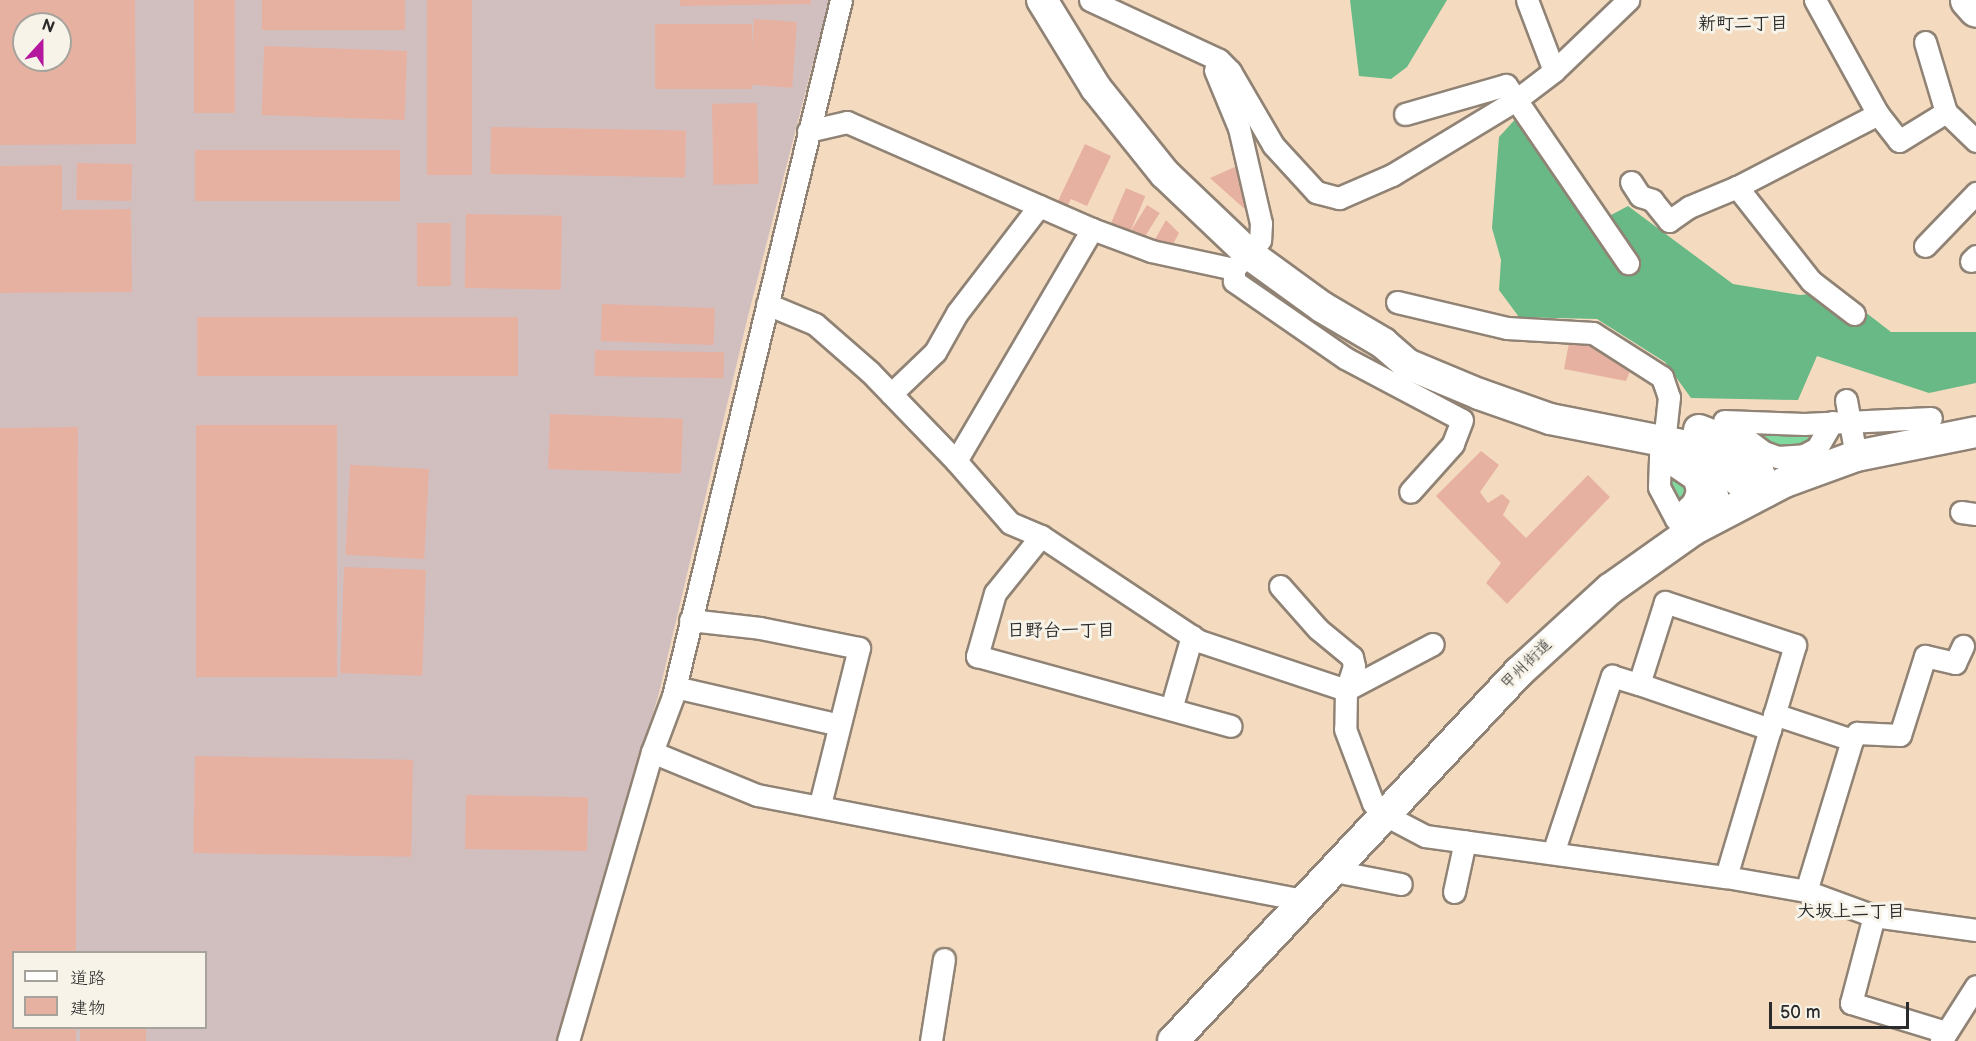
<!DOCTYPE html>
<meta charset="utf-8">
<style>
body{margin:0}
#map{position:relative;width:1976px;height:1041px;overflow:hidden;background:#f4dbbf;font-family:"Balsamiq Sans","Klee One",sans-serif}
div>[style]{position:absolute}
.industrial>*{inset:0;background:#d1bfbf}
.green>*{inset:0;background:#80d99f}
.forest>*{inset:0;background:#68b986}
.building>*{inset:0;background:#e7b1a2;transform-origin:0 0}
.roads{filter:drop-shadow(2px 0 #908375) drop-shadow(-2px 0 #908375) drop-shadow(0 2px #908375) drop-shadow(0 -2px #908375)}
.street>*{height:21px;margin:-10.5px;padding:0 10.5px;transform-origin:10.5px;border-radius:10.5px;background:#fff}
.secondary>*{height:30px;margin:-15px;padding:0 15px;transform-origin:15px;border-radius:15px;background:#fff}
.highway>*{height:33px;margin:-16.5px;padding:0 16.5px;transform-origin:16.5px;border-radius:16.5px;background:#fff}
span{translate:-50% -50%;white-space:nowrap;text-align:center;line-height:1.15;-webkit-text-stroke:6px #f7f3e8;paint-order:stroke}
.street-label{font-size:16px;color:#2b2b2b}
.neighbourhood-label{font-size:18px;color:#2b2b2b;font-weight:700}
.legend{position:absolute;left:12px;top:951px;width:195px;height:78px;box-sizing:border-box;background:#f7f3e8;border:2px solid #a5a39c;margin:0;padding:8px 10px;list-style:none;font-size:18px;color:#2b2b2b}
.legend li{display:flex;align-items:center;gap:12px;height:30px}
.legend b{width:30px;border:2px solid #a5a39c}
.north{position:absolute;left:12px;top:12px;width:60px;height:60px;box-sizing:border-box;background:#f7f3e8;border:2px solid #a5a39c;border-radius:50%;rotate:21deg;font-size:16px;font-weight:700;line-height:24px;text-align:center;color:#2b2b2b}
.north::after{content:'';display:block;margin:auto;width:21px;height:27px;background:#b5179e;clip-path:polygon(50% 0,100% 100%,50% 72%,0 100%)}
.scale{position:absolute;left:1769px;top:1002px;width:140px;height:27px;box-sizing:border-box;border:3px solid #2b2b2b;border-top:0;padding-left:8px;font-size:18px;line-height:21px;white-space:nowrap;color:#2b2b2b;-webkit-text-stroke:4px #f7f3e8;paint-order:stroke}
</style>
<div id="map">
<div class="industrial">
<i style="clip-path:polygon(evenodd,0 0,829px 0,748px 316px,659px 693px,556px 1041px,0 1041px,0 0,24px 24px,60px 24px,60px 60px,24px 60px,24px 24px,0 0,14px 952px,206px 952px,206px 1028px,14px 1028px,14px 952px)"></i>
</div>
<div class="green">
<i style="clip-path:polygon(1743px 428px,1823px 428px,1814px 442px,1781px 451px)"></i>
<i style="clip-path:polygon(1664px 465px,1692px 490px,1677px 509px)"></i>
</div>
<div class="forest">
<i style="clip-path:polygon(1350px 0,1447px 0,1407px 67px,1391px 79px,1359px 76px)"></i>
<i style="clip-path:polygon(1531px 102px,1611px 215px,1628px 206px,1733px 284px,1800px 295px,1838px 291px,1891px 332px,1976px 332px,1976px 383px,1929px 393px,1817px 356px,1798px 400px,1691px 398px,1665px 362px,1597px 319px,1519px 317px,1499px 290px,1501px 260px,1492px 228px,1499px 137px)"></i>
</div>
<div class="building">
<i style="clip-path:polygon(evenodd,0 0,135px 0,136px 144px,0 145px,0 0,24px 24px,60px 24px,60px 60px,24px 60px,24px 24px)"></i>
<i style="left:194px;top:0;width:41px;height:113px"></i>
<i style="left:262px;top:0;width:143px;height:30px"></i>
<i style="left:427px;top:0;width:45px;height:175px"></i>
<i style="clip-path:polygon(680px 0,811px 0,811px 4px,680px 6px)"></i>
<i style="left:754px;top:19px;width:43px;height:66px;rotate:4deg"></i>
<i style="left:752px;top:24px;width:65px;height:97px;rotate:90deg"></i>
<i style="left:407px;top:51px;width:69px;height:143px;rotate:92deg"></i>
<i style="left:757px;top:103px;width:81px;height:45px;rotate:89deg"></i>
<i style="left:491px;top:127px;width:195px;height:47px;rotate:1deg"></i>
<i style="clip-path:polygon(1085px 144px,1111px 156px,1087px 206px,1071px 199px,1068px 205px,1058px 201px)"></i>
<i style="left:400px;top:150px;width:51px;height:205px;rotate:90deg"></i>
<i style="left:77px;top:163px;width:55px;height:37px;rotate:1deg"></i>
<i style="clip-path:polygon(62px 165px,62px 210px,131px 209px,132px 292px,0 293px,0 166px)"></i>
<i style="clip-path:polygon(1237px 166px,1248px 212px,1210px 178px)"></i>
<i style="left:1126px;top:188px;width:21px;height:40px;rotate:23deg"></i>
<i style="left:1147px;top:205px;width:15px;height:31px;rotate:32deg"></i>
<i style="left:466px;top:214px;width:96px;height:74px;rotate:1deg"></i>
<i style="clip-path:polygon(1166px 220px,1179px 233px,1172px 246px,1154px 241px)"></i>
<i style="left:451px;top:223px;width:63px;height:34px;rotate:90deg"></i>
<i style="left:602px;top:304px;width:113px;height:37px;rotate:2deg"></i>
<i style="left:197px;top:317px;width:321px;height:59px"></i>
<i style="clip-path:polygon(1569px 343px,1590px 344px,1609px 352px,1631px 369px,1626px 381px,1564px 369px)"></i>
<i style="left:595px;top:350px;width:129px;height:26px;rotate:1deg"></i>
<i style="left:550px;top:414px;width:133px;height:55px;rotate:2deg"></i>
<i style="left:337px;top:425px;width:252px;height:141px;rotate:90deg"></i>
<i style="clip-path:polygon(78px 427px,76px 952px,14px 952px,14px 1028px,76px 1028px,76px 1041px,0 1041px,0 428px)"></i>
<i style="clip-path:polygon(1481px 451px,1499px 465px,1480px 492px,1488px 503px,1502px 494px,1510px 501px,1503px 515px,1526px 538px,1588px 475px,1610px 497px,1507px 604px,1486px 583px,1501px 563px,1436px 496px)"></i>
<i style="left:429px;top:469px;width:90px;height:79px;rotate:93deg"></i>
<i style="left:344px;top:567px;width:82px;height:106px;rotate:2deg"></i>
<i style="left:195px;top:756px;width:218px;height:97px;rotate:1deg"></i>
<i style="left:466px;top:795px;width:122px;height:54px;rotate:1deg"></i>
<i style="left:80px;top:1028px;width:66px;height:13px"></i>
</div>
<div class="roads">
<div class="street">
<i style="left:1090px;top:0;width:142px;rotate:24.9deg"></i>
<i style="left:1219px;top:60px;width:16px;rotate:45deg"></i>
<i style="left:1230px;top:71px;width:86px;rotate:59.8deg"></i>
<i style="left:1273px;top:145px;width:64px;rotate:47.5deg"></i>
<i style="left:1316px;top:192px;width:24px;rotate:15deg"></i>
<i style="left:1339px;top:198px;width:58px;rotate:-23.5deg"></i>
<i style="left:1392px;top:175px;width:145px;rotate:-31.2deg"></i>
<i style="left:1516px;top:100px;width:48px;rotate:-37.3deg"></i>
<i style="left:1554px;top:71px;width:103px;rotate:-43.8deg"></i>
<i style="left:1527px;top:0;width:76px;rotate:69.2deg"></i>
<i style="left:1815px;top:0;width:130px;rotate:61.1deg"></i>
<i style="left:1878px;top:114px;width:34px;rotate:52deg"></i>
<i style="left:1899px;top:141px;width:55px;rotate:-31.7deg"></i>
<i style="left:1946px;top:112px;width:42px;rotate:44deg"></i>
<i style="left:1925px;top:42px;width:73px;rotate:73.3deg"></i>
<i style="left:1215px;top:70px;width:63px;rotate:67.5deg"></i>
<i style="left:1239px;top:128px;width:98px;rotate:77deg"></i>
<i style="left:1261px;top:223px;width:17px;rotate:93deg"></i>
<i style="left:1260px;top:240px;width:39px;rotate:132deg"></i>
<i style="left:1234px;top:269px;width:12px;rotate:90deg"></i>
<i style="left:1234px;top:281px;width:135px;rotate:34.7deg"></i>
<i style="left:1345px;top:358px;width:132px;rotate:27.9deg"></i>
<i style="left:1462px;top:420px;width:26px;rotate:111deg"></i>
<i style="left:1453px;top:444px;width:64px;rotate:131.9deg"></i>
<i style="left:1405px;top:114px;width:105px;rotate:-16deg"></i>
<i style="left:1506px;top:85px;width:216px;rotate:55.6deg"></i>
<i style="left:808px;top:131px;width:40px;rotate:-13deg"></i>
<i style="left:847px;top:122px;width:267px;rotate:23.6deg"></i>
<i style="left:1092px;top:229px;width:63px;rotate:20.4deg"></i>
<i style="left:1151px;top:251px;width:85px;rotate:12.2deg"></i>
<i style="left:1631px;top:182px;width:17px;rotate:57deg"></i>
<i style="left:1640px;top:196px;width:13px;rotate:18deg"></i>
<i style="left:1652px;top:200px;width:27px;rotate:51deg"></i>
<i style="left:1669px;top:221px;width:24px;rotate:-35deg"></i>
<i style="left:1689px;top:207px;width:52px;rotate:-22.6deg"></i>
<i style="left:1925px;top:246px;width:74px;rotate:-46.1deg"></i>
<i style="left:1971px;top:261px;width:7px;rotate:-45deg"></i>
<i style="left:1397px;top:302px;width:113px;rotate:13.3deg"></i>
<i style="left:1507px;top:328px;width:86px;rotate:3.3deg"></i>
<i style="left:1593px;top:333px;width:82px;rotate:32.5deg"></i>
<i style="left:1662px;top:377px;width:21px;rotate:71deg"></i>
<i style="left:1669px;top:397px;width:45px;rotate:96.3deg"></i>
<i style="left:767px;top:304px;width:52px;rotate:22.6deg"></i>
<i style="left:815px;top:324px;width:73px;rotate:41.1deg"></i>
<i style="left:870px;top:372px;width:124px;rotate:46deg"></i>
<i style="left:956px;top:461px;width:82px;rotate:48.9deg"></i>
<i style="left:1010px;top:523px;width:34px;rotate:23deg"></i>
<i style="left:1041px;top:536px;width:190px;rotate:33.6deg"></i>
<i style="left:1199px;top:641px;width:155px;rotate:18.4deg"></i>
<i style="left:1346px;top:690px;width:98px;rotate:-27.9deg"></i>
<i style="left:1854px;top:314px;width:54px;rotate:-142.5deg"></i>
<i style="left:1811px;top:281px;width:120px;rotate:-128.2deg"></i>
<i style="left:1737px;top:187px;width:159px;rotate:-27.4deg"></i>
<i style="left:891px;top:394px;width:61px;rotate:-43.7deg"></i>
<i style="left:935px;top:352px;width:45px;rotate:-60.6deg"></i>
<i style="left:957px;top:313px;width:135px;rotate:-52.5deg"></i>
<i style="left:1846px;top:400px;width:57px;rotate:79.9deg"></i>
<i style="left:1724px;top:421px;width:80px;rotate:2.1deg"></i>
<i style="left:1804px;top:424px;width:127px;rotate:-2.7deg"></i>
<i style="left:1733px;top:429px;width:39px;rotate:37deg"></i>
<i style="left:1764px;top:452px;width:15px;rotate:20deg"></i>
<i style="left:1778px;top:457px;width:26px;rotate:-4deg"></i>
<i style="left:1804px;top:455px;width:15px;rotate:-28deg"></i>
<i style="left:1817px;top:448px;width:30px;rotate:-60deg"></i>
<i style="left:1660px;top:456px;width:41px;rotate:34.1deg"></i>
<i style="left:1694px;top:479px;width:12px;rotate:76deg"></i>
<i style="left:1697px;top:491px;width:12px;rotate:110deg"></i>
<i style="left:1693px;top:502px;width:24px;rotate:135deg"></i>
<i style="left:1676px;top:519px;width:36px;rotate:-118deg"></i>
<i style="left:1659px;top:487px;width:31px;rotate:-88deg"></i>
<i style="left:956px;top:461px;width:269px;rotate:-59.6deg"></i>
<i style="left:1961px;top:512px;width:15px;rotate:8deg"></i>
<i style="left:1041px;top:536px;width:73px;rotate:128.9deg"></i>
<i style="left:995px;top:593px;width:66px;rotate:105.9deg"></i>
<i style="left:977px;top:656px;width:263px;rotate:15.4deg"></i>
<i style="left:1280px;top:586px;width:57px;rotate:48.5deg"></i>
<i style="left:1318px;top:629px;width:44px;rotate:39.5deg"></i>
<i style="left:1352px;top:657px;width:9px;rotate:77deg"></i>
<i style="left:1354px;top:666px;width:25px;rotate:108deg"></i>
<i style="left:1346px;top:690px;width:39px;rotate:91deg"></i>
<i style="left:1345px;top:729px;width:79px;rotate:69.3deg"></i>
<i style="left:1373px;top:803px;width:17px;rotate:45deg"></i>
<i style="left:1385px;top:815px;width:45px;rotate:27.7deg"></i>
<i style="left:1425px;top:836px;width:304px;rotate:7.8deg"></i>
<i style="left:1726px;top:877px;width:81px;rotate:9.9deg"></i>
<i style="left:1806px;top:891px;width:72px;rotate:20.2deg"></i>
<i style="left:1874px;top:916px;width:103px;rotate:7.8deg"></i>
<i style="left:690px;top:620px;width:70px;rotate:6.5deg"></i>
<i style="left:760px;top:628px;width:101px;rotate:11.4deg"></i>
<i style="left:859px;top:648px;width:162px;rotate:104deg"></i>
<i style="left:1639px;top:684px;width:139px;rotate:19deg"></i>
<i style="left:675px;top:687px;width:168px;rotate:13deg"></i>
<i style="left:1171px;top:709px;width:76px;rotate:-74deg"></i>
<i style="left:1774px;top:714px;width:82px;rotate:18.4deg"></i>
<i style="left:1852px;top:740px;width:158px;rotate:106.9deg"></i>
<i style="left:1852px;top:740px;width:9px;rotate:-54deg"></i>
<i style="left:1857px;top:733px;width:43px;rotate:2.7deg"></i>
<i style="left:1900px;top:735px;width:83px;rotate:-72.4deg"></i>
<i style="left:1925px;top:656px;width:31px;rotate:13deg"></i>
<i style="left:1955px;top:663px;width:19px;rotate:-65deg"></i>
<i style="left:652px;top:752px;width:113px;rotate:22.3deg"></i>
<i style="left:757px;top:795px;width:556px;rotate:10.89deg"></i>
<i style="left:1553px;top:853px;width:187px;rotate:-71.6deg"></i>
<i style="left:1612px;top:676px;width:28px;rotate:17deg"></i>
<i style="left:1639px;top:684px;width:86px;rotate:-72.4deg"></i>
<i style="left:1665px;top:602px;width:137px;rotate:18.3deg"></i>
<i style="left:1795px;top:645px;width:242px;rotate:106.6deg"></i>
<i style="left:1334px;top:871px;width:68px;rotate:11deg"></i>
<i style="left:1454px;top:892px;width:52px;rotate:-77.8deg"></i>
<i style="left:1874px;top:916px;width:90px;rotate:104.8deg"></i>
<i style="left:1851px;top:1003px;width:99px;rotate:17deg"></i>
<i style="left:568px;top:1041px;width:301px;rotate:-73.8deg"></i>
<i style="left:652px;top:752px;width:60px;rotate:-69.4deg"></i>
<i style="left:673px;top:696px;width:716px;rotate:-76.43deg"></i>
<i style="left:931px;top:1041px;width:83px;rotate:-81deg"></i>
<i style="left:1941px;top:1041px;width:65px;rotate:-57.5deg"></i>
</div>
<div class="secondary">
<i style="left:1042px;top:0;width:103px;rotate:58.5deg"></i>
<i style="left:1096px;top:88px;width:110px;rotate:51.3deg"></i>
<i style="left:1165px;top:174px;width:116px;rotate:43.6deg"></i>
<i style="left:1249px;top:254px;width:90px;rotate:36deg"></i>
<i style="left:1322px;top:307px;width:71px;rotate:30.5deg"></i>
<i style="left:1383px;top:343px;width:32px;rotate:41deg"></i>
<i style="left:1407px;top:364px;width:78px;rotate:22.6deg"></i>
<i style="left:1479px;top:394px;width:75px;rotate:19.4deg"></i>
<i style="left:1550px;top:419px;width:141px;rotate:11.1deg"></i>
<i style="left:1688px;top:446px;width:26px;rotate:23deg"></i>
<i style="left:1712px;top:456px;width:37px;rotate:43deg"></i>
<i style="left:1739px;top:481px;width:28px;rotate:23deg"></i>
<i style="left:1699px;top:430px;width:25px;rotate:21deg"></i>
<i style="left:1722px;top:439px;width:21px;rotate:35deg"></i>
<i style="left:1739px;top:451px;width:27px;rotate:45deg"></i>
<i style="left:1758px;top:470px;width:23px;rotate:72deg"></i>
<i style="left:1684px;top:450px;width:20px;rotate:37deg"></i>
<i style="left:1700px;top:462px;width:36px;rotate:69deg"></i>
<i style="left:1713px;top:496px;width:39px;rotate:120deg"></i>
<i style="left:1173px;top:1041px;width:506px;rotate:-46.84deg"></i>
<i style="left:1519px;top:672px;width:123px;rotate:-42.4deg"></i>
<i style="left:1610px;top:589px;width:102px;rotate:-35.4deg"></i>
<i style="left:1693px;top:530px;width:104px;rotate:-27.6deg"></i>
<i style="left:1785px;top:482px;width:76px;rotate:-20.1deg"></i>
<i style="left:1856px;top:456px;width:122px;rotate:-11.3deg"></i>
</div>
<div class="highway">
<i style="left:1967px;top:0;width:13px;rotate:48deg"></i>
</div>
</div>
<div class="street-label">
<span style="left:1527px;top:665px;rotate:-45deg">甲州街道</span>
</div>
<div class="neighbourhood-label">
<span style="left:1743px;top:24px">新町二丁目</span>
<span style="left:1061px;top:631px">日野台一丁目</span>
<span style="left:1851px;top:912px">大坂上二丁目</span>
</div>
<ul class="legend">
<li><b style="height:8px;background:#fff"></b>道路</li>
<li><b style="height:16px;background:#e7b1a2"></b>建物</li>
</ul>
<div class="north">N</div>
<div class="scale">50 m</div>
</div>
